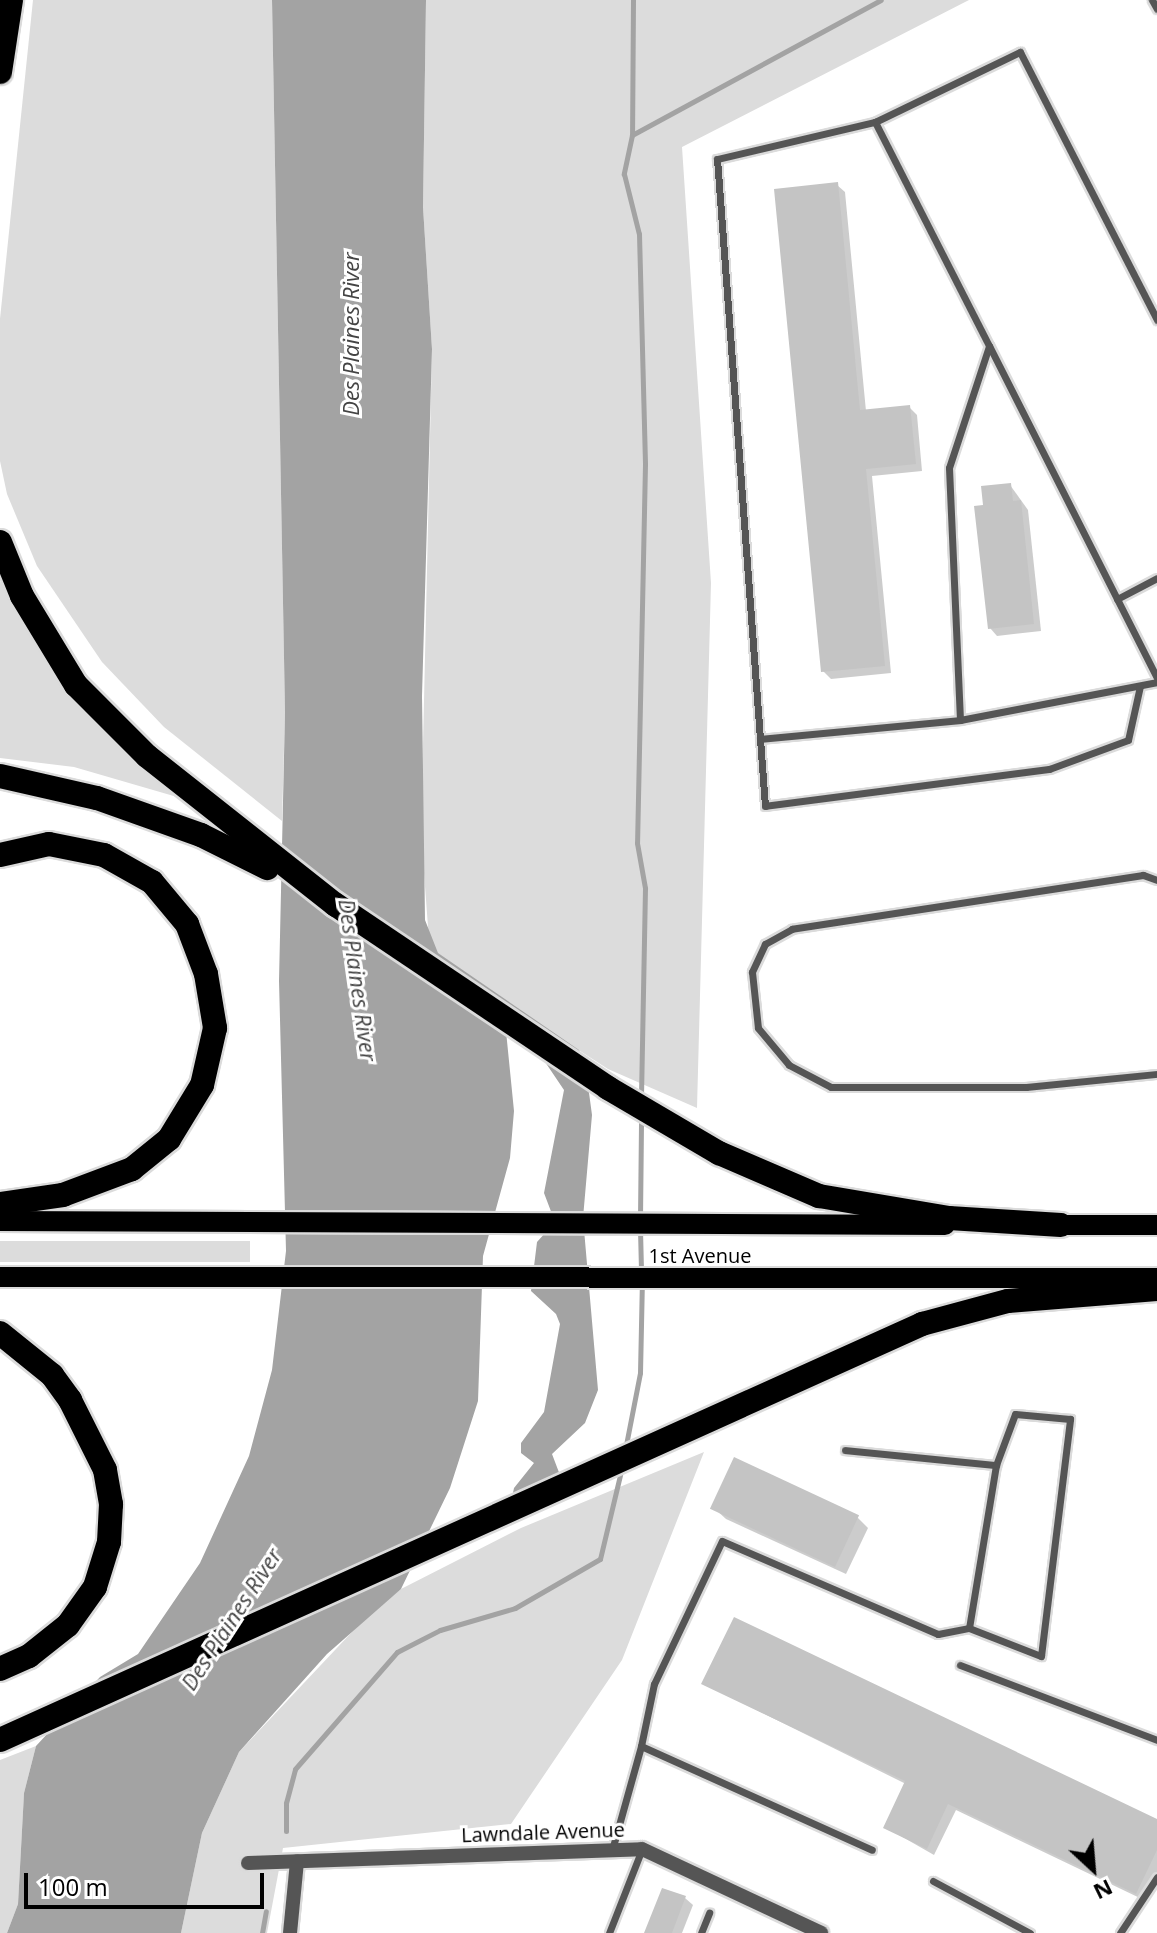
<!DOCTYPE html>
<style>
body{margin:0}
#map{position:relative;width:1157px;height:1933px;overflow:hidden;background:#fff;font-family:"Open Sans",sans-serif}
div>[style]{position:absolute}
.green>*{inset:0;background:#dcdcdc;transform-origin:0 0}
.water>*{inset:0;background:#a3a3a3}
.shadow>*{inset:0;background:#0003}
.stream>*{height:5px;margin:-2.5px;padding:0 2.5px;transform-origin:2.5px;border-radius:2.5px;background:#a3a3a3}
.building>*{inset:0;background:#c4c4c4;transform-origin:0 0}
.roads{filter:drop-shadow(2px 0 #dbdbdb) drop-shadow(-2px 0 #dbdbdb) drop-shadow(0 2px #dbdbdb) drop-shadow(0 -2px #dbdbdb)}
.lane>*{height:7px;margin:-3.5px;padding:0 3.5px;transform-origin:3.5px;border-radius:3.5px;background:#555}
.street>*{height:14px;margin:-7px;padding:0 7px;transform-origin:7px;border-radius:7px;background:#555}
.primary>*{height:20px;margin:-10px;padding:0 10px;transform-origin:10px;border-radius:10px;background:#000}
.highway>*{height:24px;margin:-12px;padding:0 12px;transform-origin:12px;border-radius:12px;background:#000}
span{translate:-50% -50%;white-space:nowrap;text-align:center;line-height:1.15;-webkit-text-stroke:6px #fff;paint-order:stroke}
.street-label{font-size:20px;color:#000}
.water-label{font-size:22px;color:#444;font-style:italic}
.north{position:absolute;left:1053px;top:1829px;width:80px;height:80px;-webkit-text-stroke:6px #fff;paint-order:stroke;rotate:154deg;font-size:22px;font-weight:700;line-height:32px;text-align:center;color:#000}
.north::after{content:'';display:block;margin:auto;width:28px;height:36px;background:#000;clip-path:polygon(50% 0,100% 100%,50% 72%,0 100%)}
.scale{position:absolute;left:24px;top:1873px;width:240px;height:36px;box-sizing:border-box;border:4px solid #000;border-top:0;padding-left:10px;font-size:24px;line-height:28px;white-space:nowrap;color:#000;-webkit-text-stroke:6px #fff;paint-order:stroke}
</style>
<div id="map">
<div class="green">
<i style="clip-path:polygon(33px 0,272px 0,285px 712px,282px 821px,164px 727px,102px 662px,37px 566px,7px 494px,0 461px,0 319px)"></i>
<i style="clip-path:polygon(426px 0,969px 0,682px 147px,711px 583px,697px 1108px,608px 1069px,507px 1004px,437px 953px,429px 940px,421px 833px,432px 349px,423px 207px)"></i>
<i style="clip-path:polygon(0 581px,58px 676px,102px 728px,184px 799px,74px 767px,0 758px)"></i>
<i style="left:0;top:1241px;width:250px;height:21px"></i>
<i style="clip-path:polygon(704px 1452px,622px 1660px,511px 1824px,283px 1848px,267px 1933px,181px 1933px,202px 1833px,239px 1752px,368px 1615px,401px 1589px,521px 1528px)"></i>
<i style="clip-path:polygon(36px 1746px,24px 1793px,18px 1904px,7px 1933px,0 1933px,0 1760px)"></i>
</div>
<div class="water">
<i style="clip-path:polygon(272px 0,426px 0,423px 207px,432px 349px,422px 696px,425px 920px,438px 953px,579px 1050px,585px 1063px,592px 1115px,583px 1218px,598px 1390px,585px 1423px,552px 1454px,563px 1483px,510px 1507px,514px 1488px,534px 1463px,521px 1453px,521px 1443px,544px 1412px,560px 1324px,556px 1314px,531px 1291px,537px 1242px,555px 1222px,544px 1193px,564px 1090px,537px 1050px,506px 1031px,514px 1111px,510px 1158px,483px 1256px,478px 1401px,450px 1488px,401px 1589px,327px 1654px,239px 1752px,202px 1833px,181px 1933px,7px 1933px,18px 1904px,24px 1793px,36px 1746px,100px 1677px,138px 1654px,200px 1563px,249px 1456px,272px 1370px,286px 1251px,279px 981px,285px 712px)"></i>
</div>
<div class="shadow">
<i style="clip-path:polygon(837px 185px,845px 192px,866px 411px,909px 407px,917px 415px,922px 471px,872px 476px,891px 673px,831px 679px,823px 671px)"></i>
<i style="clip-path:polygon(1010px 485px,1028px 510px,1041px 631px,997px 636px,990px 628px,986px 506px)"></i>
<i style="clip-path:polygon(715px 1509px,858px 1518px,868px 1528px,846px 1574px,726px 1519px)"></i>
<i style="clip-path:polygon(704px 1684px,1157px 1822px,1157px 1872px,1144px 1900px,956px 1810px,934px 1855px,885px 1827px,906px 1784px)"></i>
<i style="clip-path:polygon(685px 1898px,693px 1905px,682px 1933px,649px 1933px)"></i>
</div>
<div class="stream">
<i style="left:633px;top:0;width:135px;rotate:90.4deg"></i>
<i style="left:632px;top:135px;width:40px;rotate:102deg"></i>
<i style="left:624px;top:174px;width:62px;rotate:76deg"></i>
<i style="left:639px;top:234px;width:230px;rotate:88.5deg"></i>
<i style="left:645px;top:464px;width:379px;rotate:91.2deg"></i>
<i style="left:637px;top:843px;width:46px;rotate:79.9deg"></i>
<i style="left:645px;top:888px;width:211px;rotate:91.1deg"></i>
<i style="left:632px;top:135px;width:283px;rotate:-28.5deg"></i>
<i style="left:640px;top:1219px;width:102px;rotate:-89.4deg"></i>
<i style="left:640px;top:1229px;width:42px;rotate:88.6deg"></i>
<i style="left:625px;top:1450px;width:78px;rotate:-79deg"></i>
<i style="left:640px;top:1373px;width:92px;rotate:-88.8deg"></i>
<i style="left:286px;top:1831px;width:28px;rotate:-90deg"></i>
<i style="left:286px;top:1803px;width:35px;rotate:-75deg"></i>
<i style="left:295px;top:1769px;width:155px;rotate:-48.9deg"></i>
<i style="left:397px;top:1652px;width:48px;rotate:-27.1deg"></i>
<i style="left:440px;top:1630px;width:78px;rotate:-16.3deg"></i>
<i style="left:515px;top:1608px;width:98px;rotate:-30deg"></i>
<i style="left:600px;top:1559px;width:95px;rotate:-76.6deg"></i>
<i style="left:262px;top:1933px;width:22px;rotate:-80deg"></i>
</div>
<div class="building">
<i style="clip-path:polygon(838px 182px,860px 410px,910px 405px,916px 464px,866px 469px,885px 666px,821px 672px,774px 189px)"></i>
<i style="clip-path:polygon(1011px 483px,1013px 501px,1021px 500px,1034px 624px,988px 629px,974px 506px,983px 505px,981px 486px)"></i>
<i style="left:734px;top:1457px;width:138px;height:57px;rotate:25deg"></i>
<i style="clip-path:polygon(734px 1617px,1157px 1819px,1157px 1850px,1136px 1894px,948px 1804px,927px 1849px,883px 1828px,905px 1781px,701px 1684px)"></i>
<i style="clip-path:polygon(662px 1888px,686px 1896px,672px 1933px,644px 1933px)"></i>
</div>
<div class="roads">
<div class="lane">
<i style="left:1152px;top:0;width:10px;rotate:61deg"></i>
<i style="left:875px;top:122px;width:251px;rotate:63deg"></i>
<i style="left:1117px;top:599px;width:45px;rotate:-27.7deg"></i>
<i style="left:1157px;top:678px;width:372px;rotate:-116.8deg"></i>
<i style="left:989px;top:346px;width:128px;rotate:108.2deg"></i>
<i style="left:949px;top:468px;width:252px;rotate:87.5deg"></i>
<i style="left:960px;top:720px;width:201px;rotate:-10.9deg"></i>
<i style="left:1140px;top:686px;width:55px;rotate:102.5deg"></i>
<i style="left:1128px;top:740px;width:84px;rotate:159.8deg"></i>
<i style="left:1049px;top:769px;width:286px;rotate:172.6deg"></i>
<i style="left:765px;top:806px;width:649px;rotate:-94.24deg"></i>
<i style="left:717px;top:159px;width:162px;rotate:-13.2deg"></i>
<i style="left:875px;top:122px;width:161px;rotate:-25.8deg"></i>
<i style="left:1020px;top:52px;width:301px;rotate:62.9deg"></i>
<i style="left:760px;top:739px;width:201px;rotate:-5.4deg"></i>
<i style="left:1157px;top:880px;width:15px;rotate:-160deg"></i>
<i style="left:1143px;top:875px;width:355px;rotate:171.3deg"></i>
<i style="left:792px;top:929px;width:31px;rotate:151deg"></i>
<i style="left:765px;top:944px;width:31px;rotate:115deg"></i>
<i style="left:752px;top:972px;width:56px;rotate:83.9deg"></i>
<i style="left:758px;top:1028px;width:48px;rotate:50deg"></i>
<i style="left:789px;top:1065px;width:47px;rotate:27.6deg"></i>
<i style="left:831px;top:1087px;width:195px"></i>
<i style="left:1026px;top:1087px;width:132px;rotate:-5.7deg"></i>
<i style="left:845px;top:1450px;width:152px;rotate:5.7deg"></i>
<i style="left:960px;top:1665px;width:211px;rotate:20.8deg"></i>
<i style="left:641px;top:1746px;width:63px;rotate:-78.2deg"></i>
<i style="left:654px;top:1684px;width:158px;rotate:-64.6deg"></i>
<i style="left:722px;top:1541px;width:235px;rotate:23.3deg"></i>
<i style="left:938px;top:1634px;width:32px;rotate:-11deg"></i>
<i style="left:969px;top:1628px;width:77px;rotate:21.3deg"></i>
<i style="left:1041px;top:1656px;width:239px;rotate:-83deg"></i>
<i style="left:1070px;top:1419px;width:55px;rotate:-174.8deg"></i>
<i style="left:1015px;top:1414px;width:54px;rotate:110.4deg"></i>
<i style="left:996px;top:1465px;width:165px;rotate:99.4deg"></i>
<i style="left:612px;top:1850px;width:108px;rotate:-74.4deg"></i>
<i style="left:641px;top:1746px;width:253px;rotate:24.2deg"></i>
<i style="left:933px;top:1881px;width:110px;rotate:28.2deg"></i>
<i style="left:609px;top:1933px;width:90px;rotate:-68.6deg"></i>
<i style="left:701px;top:1933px;width:22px;rotate:-68deg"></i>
<i style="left:1120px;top:1933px;width:67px;rotate:-56.5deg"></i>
</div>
<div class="street">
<i style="left:248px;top:1863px;width:394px;rotate:-2deg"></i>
<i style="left:642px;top:1849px;width:198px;rotate:25.1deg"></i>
<i style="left:290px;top:1933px;width:72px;rotate:-84.4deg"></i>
</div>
<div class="primary">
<i style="left:0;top:1221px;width:945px;rotate:0.24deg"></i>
<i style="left:1045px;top:1225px;width:112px"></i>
<i style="left:0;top:1277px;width:1157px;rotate:0.05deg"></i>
</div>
<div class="highway">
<i style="left:0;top:72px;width:73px;rotate:-81.3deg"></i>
<i style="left:0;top:542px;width:58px;rotate:67.8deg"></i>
<i style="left:22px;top:596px;width:104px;rotate:58.8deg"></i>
<i style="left:76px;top:685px;width:100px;rotate:45deg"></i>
<i style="left:147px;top:756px;width:241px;rotate:38.3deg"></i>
<i style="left:336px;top:905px;width:328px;rotate:33.9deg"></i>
<i style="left:608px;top:1088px;width:129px;rotate:30.4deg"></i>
<i style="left:719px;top:1153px;width:109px;rotate:23.3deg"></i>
<i style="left:819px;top:1196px;width:132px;rotate:9.6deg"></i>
<i style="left:949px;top:1218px;width:112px;rotate:3.6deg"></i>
<i style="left:0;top:776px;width:99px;rotate:12.8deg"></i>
<i style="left:97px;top:798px;width:110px;rotate:19.6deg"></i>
<i style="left:201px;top:835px;width:74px;rotate:26.6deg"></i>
<i style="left:0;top:855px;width:50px;rotate:-12.7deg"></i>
<i style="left:49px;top:844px;width:56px;rotate:11.3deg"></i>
<i style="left:104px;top:855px;width:55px;rotate:29.4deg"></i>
<i style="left:152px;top:882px;width:55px;rotate:50.2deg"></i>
<i style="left:187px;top:924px;width:53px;rotate:69.2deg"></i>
<i style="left:206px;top:974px;width:55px;rotate:80.5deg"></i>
<i style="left:215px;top:1028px;width:58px;rotate:102.8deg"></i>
<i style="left:202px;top:1085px;width:63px;rotate:121.4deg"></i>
<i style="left:169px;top:1139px;width:48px;rotate:141deg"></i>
<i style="left:132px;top:1169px;width:74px;rotate:159.4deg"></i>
<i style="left:63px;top:1195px;width:64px;rotate:171.9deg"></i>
<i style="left:0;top:1333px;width:67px;rotate:38.9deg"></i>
<i style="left:52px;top:1375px;width:31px;rotate:54deg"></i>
<i style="left:70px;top:1400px;width:78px;rotate:63.4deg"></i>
<i style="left:105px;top:1470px;width:35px;rotate:80deg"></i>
<i style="left:111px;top:1504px;width:38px;rotate:93deg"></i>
<i style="left:109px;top:1542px;width:47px;rotate:107.3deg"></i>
<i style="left:95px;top:1587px;width:47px;rotate:125.4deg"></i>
<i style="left:68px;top:1625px;width:50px;rotate:141.5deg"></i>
<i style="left:29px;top:1656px;width:32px;rotate:156deg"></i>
<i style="left:0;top:1740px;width:1012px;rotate:-24.28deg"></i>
<i style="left:922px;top:1324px;width:89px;rotate:-15deg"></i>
<i style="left:1008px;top:1301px;width:149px;rotate:-4.6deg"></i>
</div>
</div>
<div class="street-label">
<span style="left:700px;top:1255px">1st Avenue</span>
<span style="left:543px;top:1832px;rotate:-2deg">Lawndale Avenue</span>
</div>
<div class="water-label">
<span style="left:351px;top:334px;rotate:-90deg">Des Plaines River</span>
<span style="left:358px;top:980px;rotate:82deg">Des Plaines River</span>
<span style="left:231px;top:1619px;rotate:-57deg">Des Plaines River</span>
</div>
<div class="north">N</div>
<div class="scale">100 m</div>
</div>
